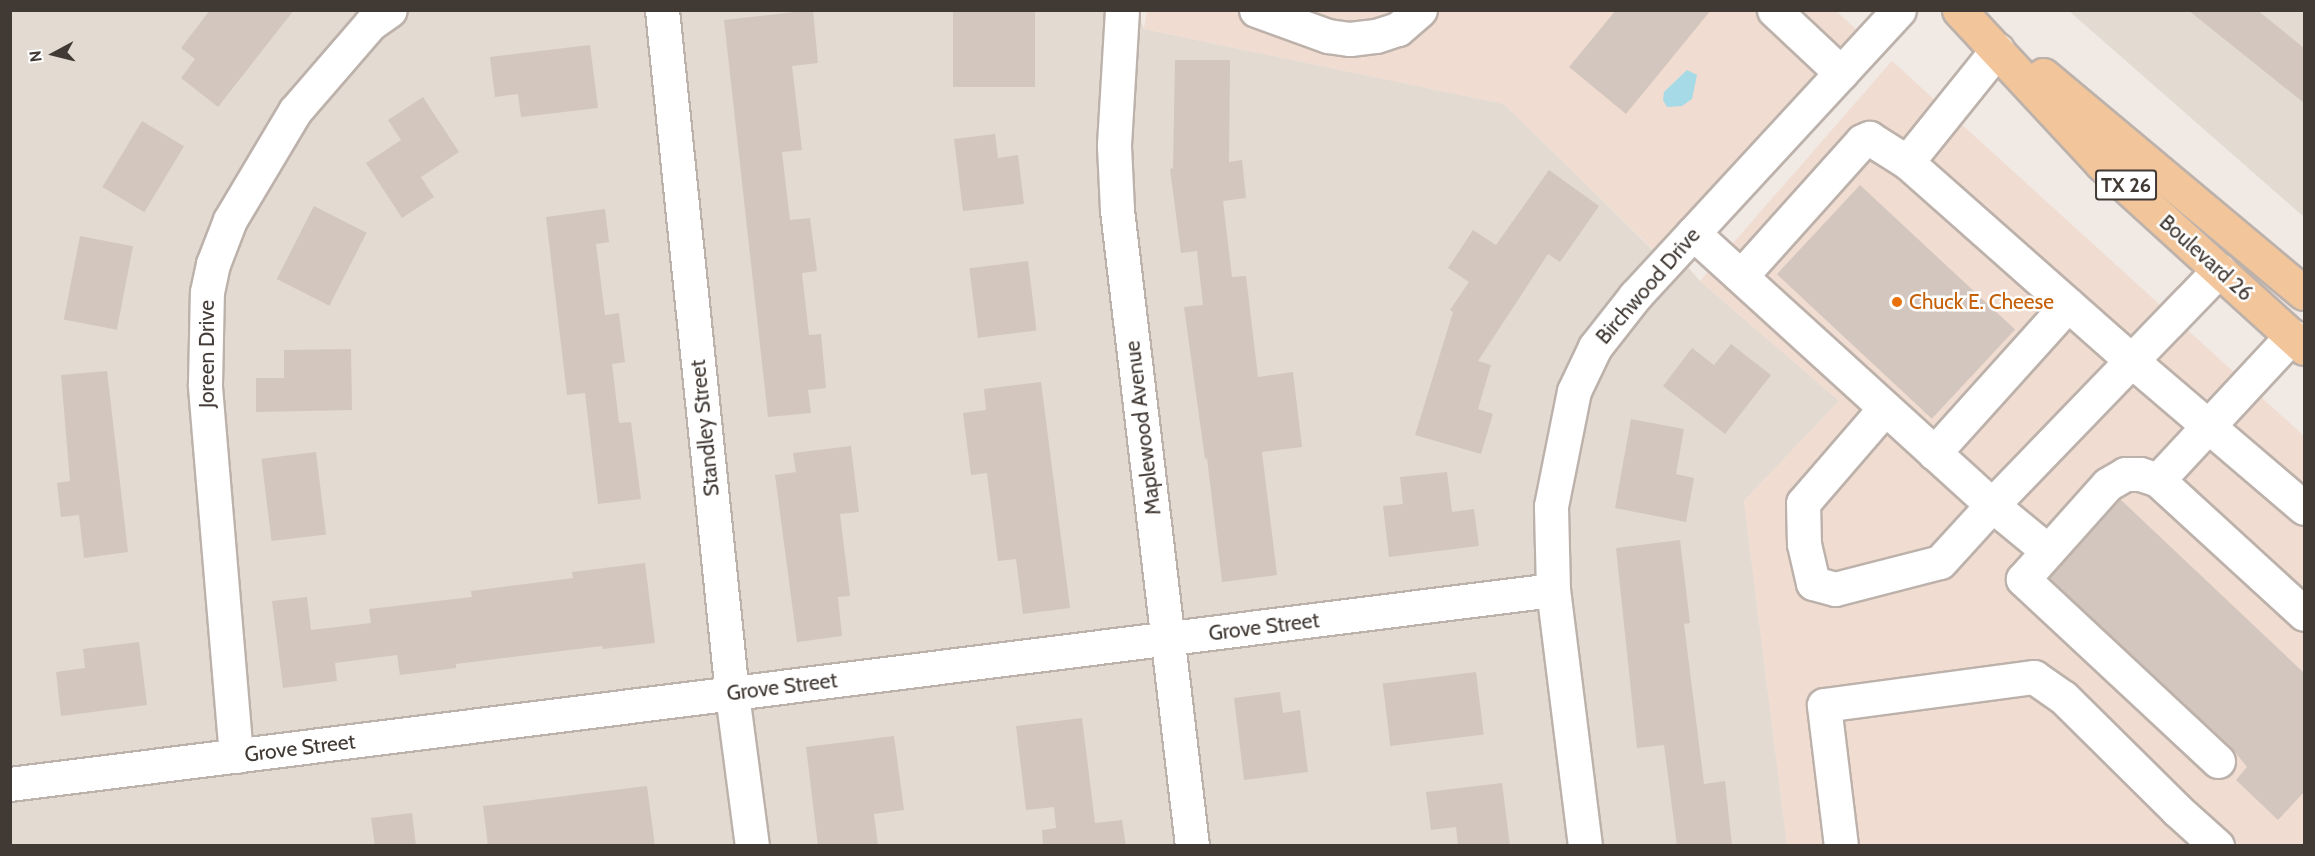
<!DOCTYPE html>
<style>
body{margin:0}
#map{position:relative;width:2315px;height:856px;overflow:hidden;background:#f0e9e4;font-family:Cabin,sans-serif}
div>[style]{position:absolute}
.residential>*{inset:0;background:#e3dad2}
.commercial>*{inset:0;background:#f0dcd0}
.water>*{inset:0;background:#a6dae7}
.building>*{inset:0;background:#d3c6be;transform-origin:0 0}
.roads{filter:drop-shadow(2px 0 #bdb2ab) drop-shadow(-2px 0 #bdb2ab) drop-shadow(0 2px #bdb2ab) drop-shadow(0 -2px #bdb2ab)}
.minor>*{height:33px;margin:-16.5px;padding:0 16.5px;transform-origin:16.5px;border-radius:16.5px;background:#fff}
.major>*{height:33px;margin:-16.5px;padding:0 16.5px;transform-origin:16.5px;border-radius:16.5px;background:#f2c69a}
.dots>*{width:16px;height:16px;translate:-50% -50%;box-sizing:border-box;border:3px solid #fff;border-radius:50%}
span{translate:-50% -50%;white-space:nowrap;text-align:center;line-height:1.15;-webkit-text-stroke:5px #fff;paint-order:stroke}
.shield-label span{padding:2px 4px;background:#fff;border:2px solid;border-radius:4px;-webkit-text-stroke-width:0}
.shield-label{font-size:20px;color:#413934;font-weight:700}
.street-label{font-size:21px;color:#413934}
.food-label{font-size:21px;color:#c56008}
.left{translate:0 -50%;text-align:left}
.frame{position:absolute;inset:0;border:12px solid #413934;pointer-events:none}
.north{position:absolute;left:24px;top:24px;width:60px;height:60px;-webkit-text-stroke:4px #fff;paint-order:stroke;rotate:263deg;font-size:16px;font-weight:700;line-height:24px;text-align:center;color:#413934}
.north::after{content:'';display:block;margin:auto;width:21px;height:27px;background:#413934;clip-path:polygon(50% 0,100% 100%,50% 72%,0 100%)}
</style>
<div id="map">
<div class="residential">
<i style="clip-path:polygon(10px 11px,1136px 11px,1144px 29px,1504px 104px,1657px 254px,1667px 243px,1700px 281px,1839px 401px,1744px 501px,1787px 845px,11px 845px)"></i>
<i style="clip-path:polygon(2069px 11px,2304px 11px,2304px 217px)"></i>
</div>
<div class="commercial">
<i style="clip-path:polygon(1147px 10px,1835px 10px,1856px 29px,1658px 254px,1504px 104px,1144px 29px)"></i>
<i style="clip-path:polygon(1892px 61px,2304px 436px,2304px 845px,1787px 845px,1744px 501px,1839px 401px,1700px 281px)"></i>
</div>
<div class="water">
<i style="clip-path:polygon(1687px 70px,1697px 75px,1692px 99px,1682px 106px,1667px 107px,1663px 100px,1664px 92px)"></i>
</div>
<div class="building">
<i style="clip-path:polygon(210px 10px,294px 10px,218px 107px,181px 78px,195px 59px,181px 48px)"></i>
<i style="clip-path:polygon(813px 10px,818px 63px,792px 66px,802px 150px,782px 152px,790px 220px,810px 218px,817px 271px,802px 273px,809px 335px,821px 334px,826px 388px,808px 390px,811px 413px,768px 417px,724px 20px)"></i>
<i style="left:953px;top:10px;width:82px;height:77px"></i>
<i style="clip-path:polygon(1616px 10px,1711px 10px,1626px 114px,1569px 67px)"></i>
<i style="clip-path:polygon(2188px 10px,2257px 10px,2304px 48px,2304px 103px)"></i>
<i style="clip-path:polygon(590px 45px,598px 108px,521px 117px,518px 94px,495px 97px,490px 57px)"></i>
<i style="clip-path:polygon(1175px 60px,1230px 60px,1229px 162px,1242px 160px,1246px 198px,1223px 201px,1232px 277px,1246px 276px,1258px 377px,1293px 372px,1302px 447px,1262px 452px,1277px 575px,1222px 582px,1207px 458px,1205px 459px,1184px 307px,1203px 305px,1197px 251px,1181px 253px,1170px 169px,1173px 168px)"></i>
<i style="clip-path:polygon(423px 97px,459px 152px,421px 177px,434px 197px,402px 218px,366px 163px,401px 140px,388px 120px)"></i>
<i style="left:142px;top:121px;width:49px;height:77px;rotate:31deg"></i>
<i style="clip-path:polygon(995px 134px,998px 158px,1018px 155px,1024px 204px,963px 211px,954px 139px)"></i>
<i style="clip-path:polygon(1549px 170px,1599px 206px,1560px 262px,1548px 254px,1478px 361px,1491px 365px,1478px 409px,1493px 414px,1481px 454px,1415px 435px,1453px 312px,1450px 310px,1469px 282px,1448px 268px,1473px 230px,1496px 245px)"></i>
<i style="left:1860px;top:185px;width:212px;height:122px;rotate:43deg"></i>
<i style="left:314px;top:206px;width:59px;height:82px;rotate:27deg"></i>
<i style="clip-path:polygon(605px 209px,609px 242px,596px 244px,605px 315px,619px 313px,625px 362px,612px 364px,619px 423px,631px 422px,641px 499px,598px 504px,585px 393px,567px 395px,546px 217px)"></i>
<i style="left:80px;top:236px;width:54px;height:85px;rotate:11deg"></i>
<i style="left:1028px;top:261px;width:70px;height:59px;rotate:83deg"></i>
<i style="clip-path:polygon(1731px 344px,1771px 375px,1725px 434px,1663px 386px,1692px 348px,1714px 365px)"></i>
<i style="clip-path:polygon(351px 349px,352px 410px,256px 412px,256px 378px,284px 378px,284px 350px)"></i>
<i style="clip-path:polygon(107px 371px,128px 552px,84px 558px,79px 515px,61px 517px,57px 483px,70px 481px,61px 375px)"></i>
<i style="clip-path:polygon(1041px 382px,1070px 608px,1023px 614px,1016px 559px,998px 561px,987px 473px,971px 475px,963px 413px,986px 410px,984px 389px)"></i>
<i style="clip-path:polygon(1631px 419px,1684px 429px,1676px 474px,1694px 478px,1686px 522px,1615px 508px)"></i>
<i style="clip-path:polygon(851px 446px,859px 512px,840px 514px,850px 596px,838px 597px,842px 636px,797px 642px,775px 475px,796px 472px,793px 453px)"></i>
<i style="left:316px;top:452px;width:83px;height:55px;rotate:83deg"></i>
<i style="clip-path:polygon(1447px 472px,1452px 512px,1474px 509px,1479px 546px,1389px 557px,1383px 506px,1403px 504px,1400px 477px)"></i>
<i style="clip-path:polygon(2120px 499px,2304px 673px,2304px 792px,2278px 820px,2236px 780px,2247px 767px,2231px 747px,2049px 578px)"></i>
<i style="clip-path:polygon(1680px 540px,1690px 623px,1684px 624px,1704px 784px,1725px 781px,1732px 846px,1677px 846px,1664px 745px,1637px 748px,1616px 548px)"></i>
<i style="clip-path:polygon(645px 563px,655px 643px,603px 649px,602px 646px,456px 664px,456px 668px,400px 675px,397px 655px,335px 663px,337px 681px,283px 688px,272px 601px,307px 597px,311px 630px,371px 623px,369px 609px,472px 597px,471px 591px,573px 578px,572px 572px)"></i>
<i style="clip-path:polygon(139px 642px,147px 705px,61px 716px,56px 672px,85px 668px,83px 649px)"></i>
<i style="left:1476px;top:672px;width:63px;height:94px;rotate:83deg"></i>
<i style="clip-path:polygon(1280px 692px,1283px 713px,1300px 710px,1308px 772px,1244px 780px,1234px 698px)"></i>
<i style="clip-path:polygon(1082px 718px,1095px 823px,1122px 820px,1126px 846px,1043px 846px,1042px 830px,1056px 828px,1054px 807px,1026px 810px,1016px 726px)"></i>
<i style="clip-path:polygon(894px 736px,904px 810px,874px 814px,878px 846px,818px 846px,806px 747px)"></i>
<i style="clip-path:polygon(1502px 783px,1510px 846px,1458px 846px,1456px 827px,1431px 830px,1426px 792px)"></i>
<i style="clip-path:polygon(647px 786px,655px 846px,488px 846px,483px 806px)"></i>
<i style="clip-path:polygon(412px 813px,416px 846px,375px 846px,371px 818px)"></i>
</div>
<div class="roads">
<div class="minor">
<i style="left:662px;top:10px;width:688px;rotate:84.16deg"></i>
<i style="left:732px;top:694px;width:153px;rotate:82.5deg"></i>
<i style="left:1122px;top:10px;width:136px;rotate:93.4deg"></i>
<i style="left:1114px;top:146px;width:64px;rotate:87.3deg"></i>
<i style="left:1117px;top:210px;width:640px;rotate:83.27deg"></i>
<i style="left:1256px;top:10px;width:77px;rotate:19.9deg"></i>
<i style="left:1328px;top:36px;width:22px;rotate:8deg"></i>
<i style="left:1350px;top:39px;width:26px;rotate:-7deg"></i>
<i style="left:1376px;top:36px;width:23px;rotate:-18deg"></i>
<i style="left:1398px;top:29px;width:29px;rotate:-41deg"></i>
<i style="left:1774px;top:10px;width:92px;rotate:43.2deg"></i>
<i style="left:1907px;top:162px;width:144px;rotate:-51.2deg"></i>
<i style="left:1693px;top:233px;width:404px;rotate:42.3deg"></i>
<i style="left:1992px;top:505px;width:327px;rotate:-46deg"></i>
<i style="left:1741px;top:276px;width:181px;rotate:-48.1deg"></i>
<i style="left:1862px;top:141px;width:8px;rotate:-23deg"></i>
<i style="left:1869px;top:138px;width:45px;rotate:32.3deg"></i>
<i style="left:1907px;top:162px;width:300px;rotate:41.5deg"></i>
<i style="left:2132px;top:361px;width:226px;rotate:40.5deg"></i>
<i style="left:1885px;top:408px;width:125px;rotate:130.8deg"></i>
<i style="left:1803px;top:503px;width:41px;rotate:88.6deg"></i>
<i style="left:1804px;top:544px;width:40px;rotate:77deg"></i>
<i style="left:1813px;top:583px;width:23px;rotate:15deg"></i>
<i style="left:1835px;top:589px;width:108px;rotate:-14.4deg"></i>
<i style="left:1940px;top:562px;width:77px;rotate:-47.6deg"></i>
<i style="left:1992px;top:505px;width:72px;rotate:39.4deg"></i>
<i style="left:1934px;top:453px;width:200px;rotate:-48deg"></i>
<i style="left:2158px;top:480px;width:198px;rotate:42.5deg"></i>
<i style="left:236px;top:756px;width:373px;rotate:-94.8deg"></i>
<i style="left:205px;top:384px;width:92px;rotate:-88.8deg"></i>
<i style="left:207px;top:292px;width:29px;rotate:-78deg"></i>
<i style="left:213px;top:264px;width:47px;rotate:-68.9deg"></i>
<i style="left:230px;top:220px;width:127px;rotate:-59.2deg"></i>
<i style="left:295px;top:111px;width:115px;rotate:-49.2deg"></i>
<i style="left:370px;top:24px;width:24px;rotate:-35deg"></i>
<i style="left:2218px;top:761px;width:267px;rotate:-137deg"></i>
<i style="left:2023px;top:579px;width:127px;rotate:-48.2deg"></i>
<i style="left:2108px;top:484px;width:20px;rotate:-30deg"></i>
<i style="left:2125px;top:474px;width:15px"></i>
<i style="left:2140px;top:474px;width:19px;rotate:18deg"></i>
<i style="left:2158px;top:480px;width:197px;rotate:-47.1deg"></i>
<i style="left:10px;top:784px;width:1555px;rotate:-7.17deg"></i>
<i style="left:1585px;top:846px;width:258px;rotate:-97.1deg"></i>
<i style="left:1553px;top:590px;width:84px;rotate:-91.4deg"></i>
<i style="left:1551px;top:506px;width:117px;rotate:-78.7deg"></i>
<i style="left:1574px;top:391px;width:49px;rotate:-64.5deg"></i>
<i style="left:1595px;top:347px;width:65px;rotate:-51.9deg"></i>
<i style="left:1635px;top:296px;width:389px;rotate:-47.3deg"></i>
<i style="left:1841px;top:846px;width:142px;rotate:-96.9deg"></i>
<i style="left:1824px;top:705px;width:212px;rotate:-7.6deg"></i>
<i style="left:2034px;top:677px;width:35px;rotate:35deg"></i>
<i style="left:2063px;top:697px;width:161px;rotate:44.7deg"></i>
<i style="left:2177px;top:810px;width:54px;rotate:42deg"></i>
</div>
<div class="major">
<i style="left:1959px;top:10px;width:209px;rotate:47.1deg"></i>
<i style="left:2101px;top:163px;width:275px;rotate:42.3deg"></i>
<i style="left:2043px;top:75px;width:340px;rotate:39.9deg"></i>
</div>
</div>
<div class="dots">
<i style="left:1897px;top:302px;background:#e8710a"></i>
</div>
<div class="shield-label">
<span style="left:2126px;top:185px">TX 26</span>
</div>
<div class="street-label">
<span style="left:2206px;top:258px;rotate:42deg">Boulevard 26</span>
<span style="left:1648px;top:286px;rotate:-49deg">Birchwood Drive</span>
<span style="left:207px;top:354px;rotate:-90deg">Joreen Drive</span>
<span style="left:705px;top:428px;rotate:-96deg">Standley Street</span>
<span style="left:1143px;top:428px;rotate:-97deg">Maplewood Avenue</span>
<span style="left:1264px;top:627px;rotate:-7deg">Grove Street</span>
<span style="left:782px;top:687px;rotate:-7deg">Grove Street</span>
<span style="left:300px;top:748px;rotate:-7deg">Grove Street</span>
</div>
<div class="food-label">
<span class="left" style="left:1909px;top:302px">Chuck E. Cheese</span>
</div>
<div class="frame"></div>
<div class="north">N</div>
</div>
